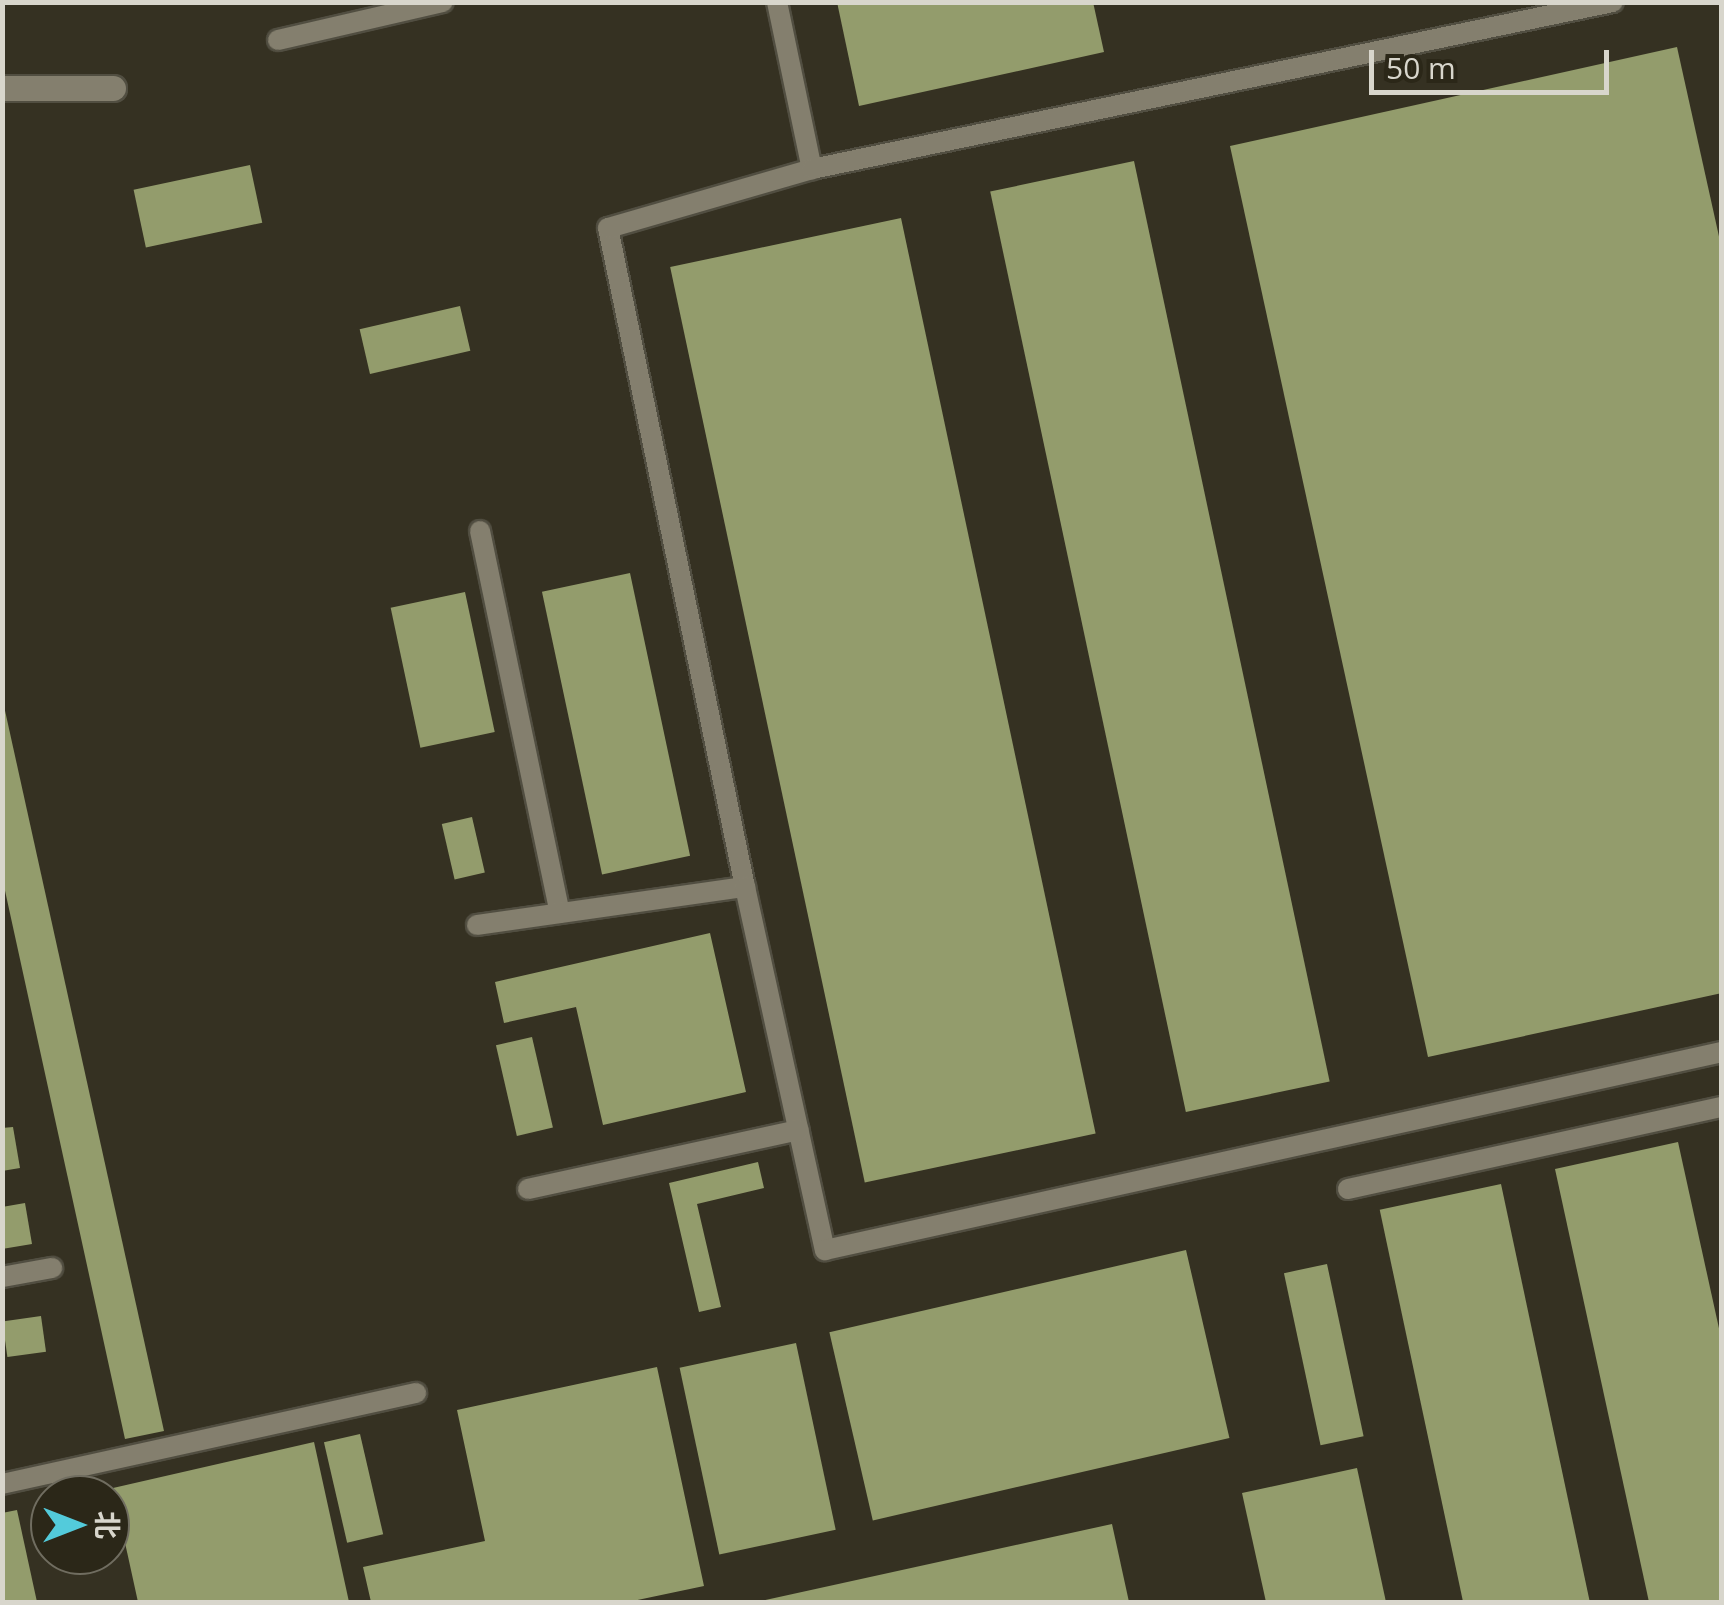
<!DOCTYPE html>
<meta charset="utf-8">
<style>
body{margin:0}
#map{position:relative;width:1724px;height:1605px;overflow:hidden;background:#353122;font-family:"Open Sans","Noto Sans SC",sans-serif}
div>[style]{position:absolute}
.building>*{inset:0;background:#939c6c;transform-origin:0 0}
.roads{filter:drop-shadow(2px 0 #514e41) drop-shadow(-2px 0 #514e41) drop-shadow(0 2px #514e41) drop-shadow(0 -2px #514e41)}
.lane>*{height:20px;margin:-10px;padding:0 10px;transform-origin:10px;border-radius:10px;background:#847f6e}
.street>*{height:25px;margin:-12.5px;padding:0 12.5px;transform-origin:12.5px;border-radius:12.5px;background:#847f6e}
span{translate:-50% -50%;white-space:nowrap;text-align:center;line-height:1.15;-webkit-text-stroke:10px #2b2718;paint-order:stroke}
.frame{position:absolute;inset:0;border:5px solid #d8d6cc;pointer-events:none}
.north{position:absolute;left:30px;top:1475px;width:100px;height:100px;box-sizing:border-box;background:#2b2718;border:2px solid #706d60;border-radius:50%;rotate:90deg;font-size:28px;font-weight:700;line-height:40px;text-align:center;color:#d8d6cc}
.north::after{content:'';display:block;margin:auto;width:35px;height:45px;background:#53cbdb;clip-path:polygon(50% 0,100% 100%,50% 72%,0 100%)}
.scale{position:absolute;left:1369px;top:50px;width:240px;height:45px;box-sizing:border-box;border:5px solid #d8d6cc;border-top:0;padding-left:12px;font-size:30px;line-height:35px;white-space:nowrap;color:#d8d6cc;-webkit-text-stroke:8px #2b2718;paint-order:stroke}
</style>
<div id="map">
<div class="building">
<i style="clip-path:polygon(837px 2px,1093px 2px,1104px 52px,859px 106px)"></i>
<i style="clip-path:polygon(1677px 47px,1722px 250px,1722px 993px,1428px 1057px,1230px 146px)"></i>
<i style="left:1134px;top:161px;width:941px;height:147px;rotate:78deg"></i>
<i style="left:250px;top:165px;width:59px;height:119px;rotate:78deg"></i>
<i style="left:901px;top:218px;width:936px;height:236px;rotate:78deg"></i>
<i style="left:460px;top:306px;width:46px;height:103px;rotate:77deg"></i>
<i style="left:630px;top:573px;width:289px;height:90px;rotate:78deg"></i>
<i style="left:465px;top:592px;width:143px;height:76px;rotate:78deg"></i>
<i style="clip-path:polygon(2px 697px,164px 1431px,125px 1439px,2px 877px)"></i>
<i style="left:472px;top:817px;width:57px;height:31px;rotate:77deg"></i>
<i style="clip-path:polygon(710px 933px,746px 1092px,603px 1125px,576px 1007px,504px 1023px,495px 982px)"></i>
<i style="left:532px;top:1037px;width:93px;height:37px;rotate:77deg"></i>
<i style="clip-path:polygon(13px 1127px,20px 1168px,2px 1171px,2px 1128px)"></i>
<i style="clip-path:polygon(1678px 1142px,1722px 1342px,1722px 1602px,1649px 1602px,1555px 1169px)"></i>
<i style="clip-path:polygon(758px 1162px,764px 1188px,697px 1204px,721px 1307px,699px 1312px,669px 1183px)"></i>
<i style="left:1501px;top:1184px;width:428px;height:124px;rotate:78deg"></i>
<i style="clip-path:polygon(25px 1203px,32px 1244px,2px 1249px,2px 1207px)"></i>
<i style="left:1186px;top:1250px;width:193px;height:366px;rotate:77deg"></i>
<i style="left:1327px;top:1264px;width:176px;height:44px;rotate:78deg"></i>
<i style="left:41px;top:1316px;width:36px;height:39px;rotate:82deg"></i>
<i style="left:796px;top:1343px;width:191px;height:119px;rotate:78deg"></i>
<i style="clip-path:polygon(657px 1367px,704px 1586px,628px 1602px,371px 1602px,363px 1567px,485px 1541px,457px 1410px)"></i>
<i style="left:360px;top:1434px;width:103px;height:37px;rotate:77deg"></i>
<i style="clip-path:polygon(314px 1442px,349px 1602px,138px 1602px,113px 1488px)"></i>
<i style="clip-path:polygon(1357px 1468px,1386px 1602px,1266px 1602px,1242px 1493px)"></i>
<i style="clip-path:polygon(17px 1510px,37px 1602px,2px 1602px,2px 1513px)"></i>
<i style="clip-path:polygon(1112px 1524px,1129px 1602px,761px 1602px,761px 1601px)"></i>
</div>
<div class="roads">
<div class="lane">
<i style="left:777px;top:2px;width:171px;rotate:78.2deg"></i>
<i style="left:278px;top:40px;width:169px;rotate:-13deg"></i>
<i style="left:480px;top:531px;width:390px;rotate:78.2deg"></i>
<i style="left:745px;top:887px;width:673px;rotate:-101.74deg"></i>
<i style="left:608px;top:228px;width:212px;rotate:-16.1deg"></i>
<i style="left:812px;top:169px;width:818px;rotate:-11.78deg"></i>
<i style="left:477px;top:925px;width:271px;rotate:-8.1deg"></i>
<i style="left:745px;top:887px;width:372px;rotate:77.6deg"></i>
<i style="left:825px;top:1250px;width:919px;rotate:-12.45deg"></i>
<i style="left:528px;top:1189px;width:277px;rotate:-12.3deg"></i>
<i style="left:1348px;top:1189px;width:383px;rotate:-12.4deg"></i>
<i style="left:2px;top:1277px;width:51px;rotate:-10.2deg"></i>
<i style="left:2px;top:1484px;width:424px;rotate:-12.4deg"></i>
</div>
<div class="street">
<i style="left:2px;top:88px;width:111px"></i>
</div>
</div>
<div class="frame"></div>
<div class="north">北</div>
<div class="scale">50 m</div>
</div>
